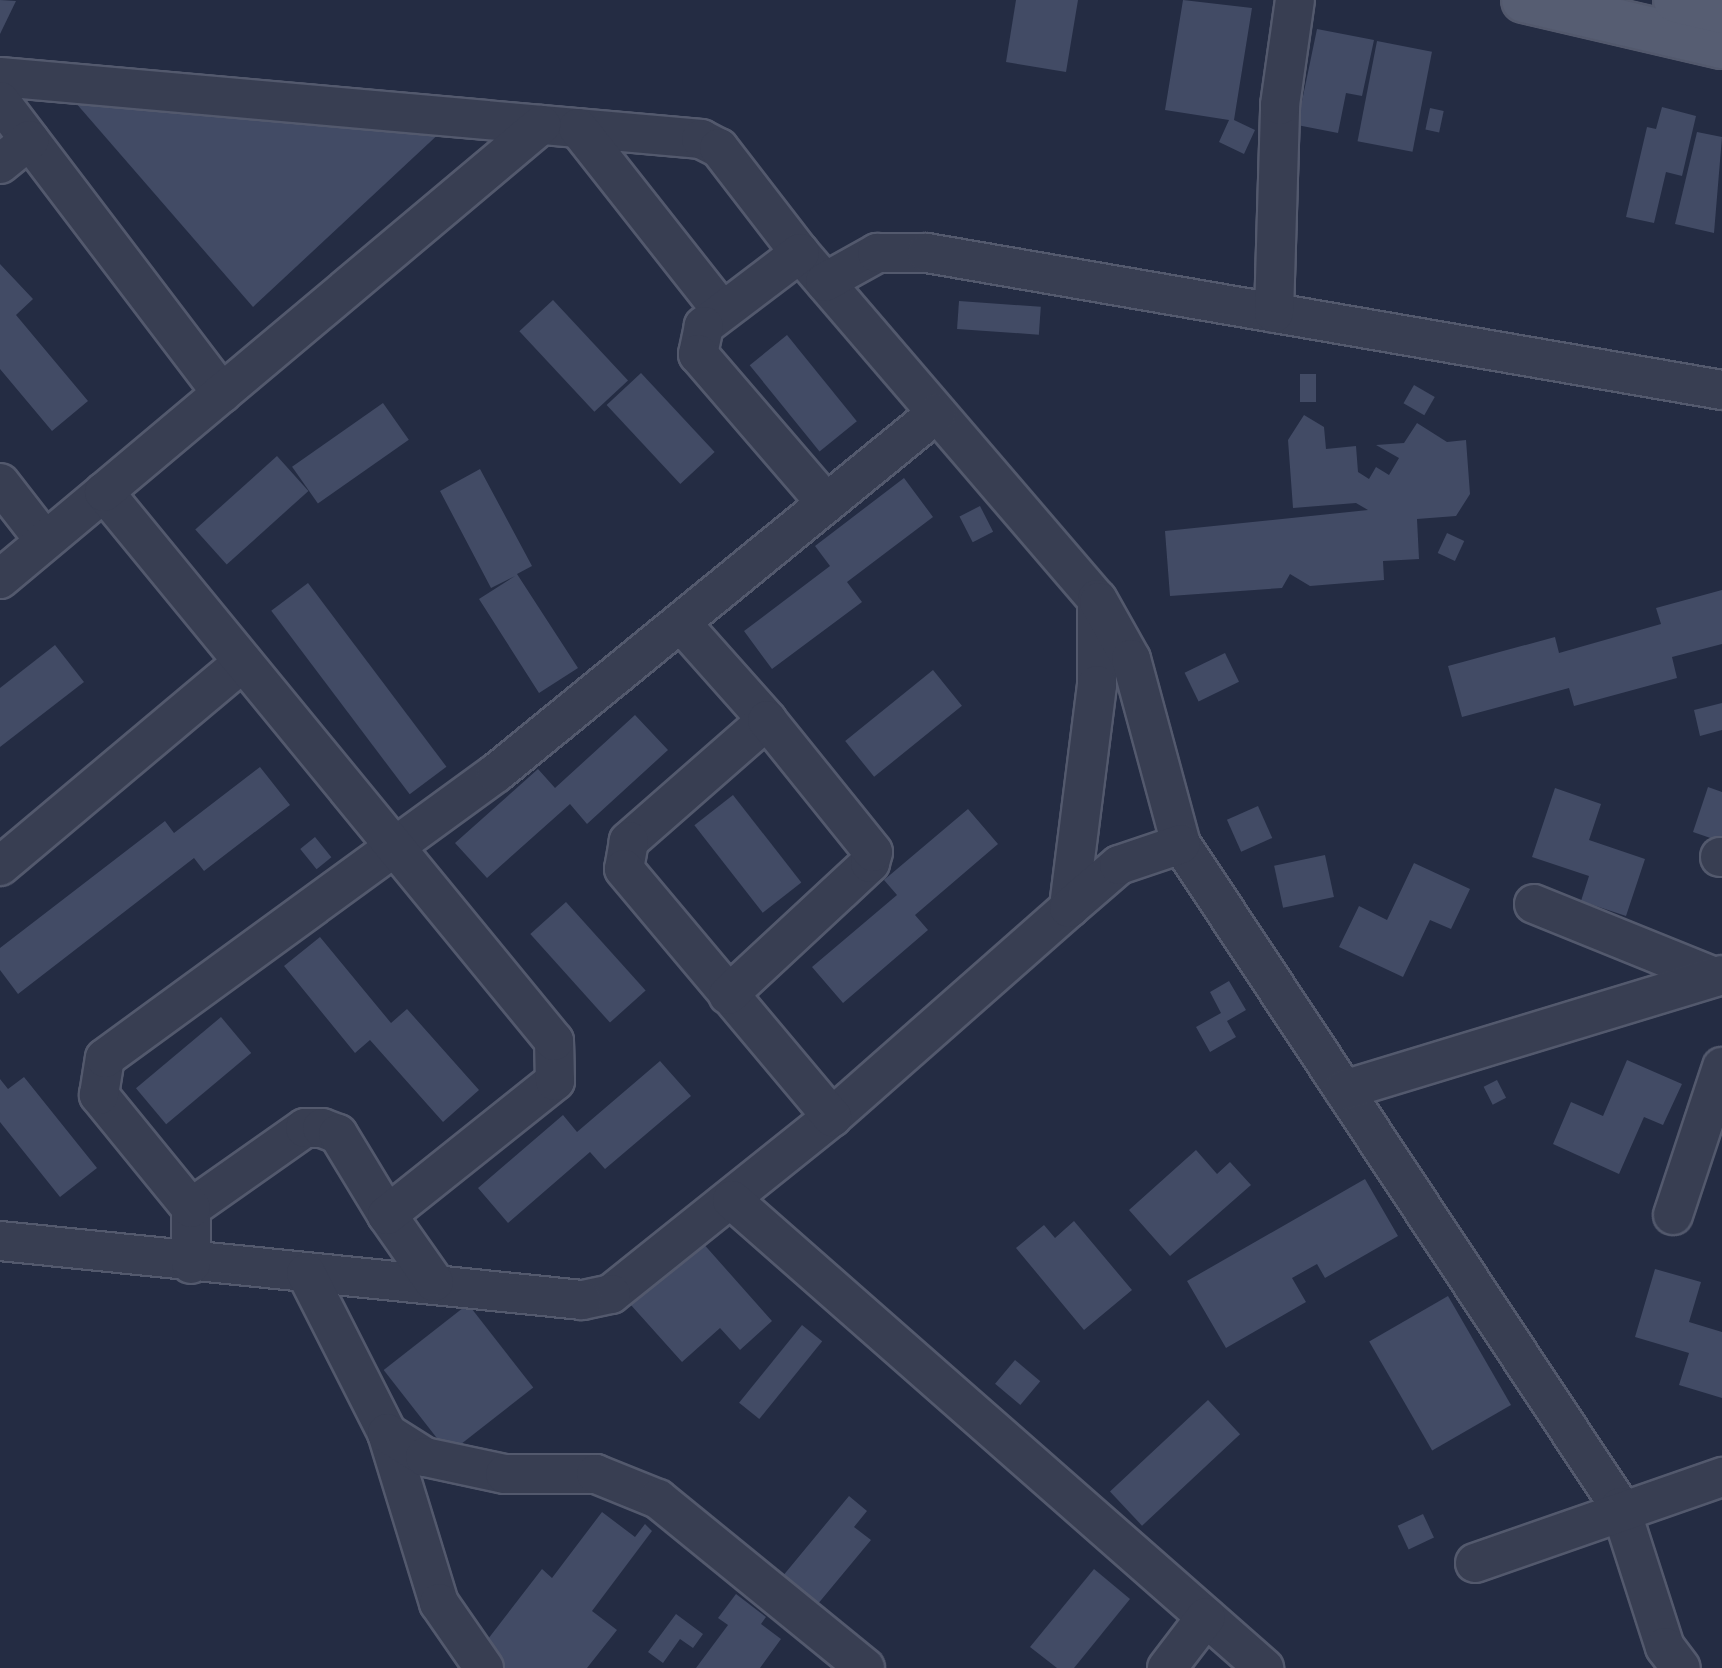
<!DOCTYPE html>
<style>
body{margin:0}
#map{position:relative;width:1722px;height:1668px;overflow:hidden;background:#242c43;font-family:"Archivo Narrow",sans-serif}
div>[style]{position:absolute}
.building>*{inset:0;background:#424b65;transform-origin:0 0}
.roads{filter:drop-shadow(2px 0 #53596d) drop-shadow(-2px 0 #53596d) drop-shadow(0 2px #53596d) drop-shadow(0 -2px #53596d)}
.minor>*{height:38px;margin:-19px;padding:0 19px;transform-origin:19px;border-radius:19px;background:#383e52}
.major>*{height:44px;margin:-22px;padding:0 22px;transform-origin:22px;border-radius:22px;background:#565d72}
span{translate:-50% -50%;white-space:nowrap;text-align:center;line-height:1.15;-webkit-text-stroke:6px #1d2338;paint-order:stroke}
</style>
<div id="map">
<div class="building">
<i style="clip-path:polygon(0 0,16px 1px,0 34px)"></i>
<i style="clip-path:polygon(1016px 0,1078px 0,1066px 72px,1006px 62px)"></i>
<i style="clip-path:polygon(1183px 0,1252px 8px,1234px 120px,1255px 130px,1244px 154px,1219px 142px,1229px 120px,1165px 110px)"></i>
<i style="clip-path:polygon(1317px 29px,1374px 40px,1362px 96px,1346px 93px,1338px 133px,1297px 125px)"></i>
<i style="left:1377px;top:41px;width:56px;height:102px;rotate:11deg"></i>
<i style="clip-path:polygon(75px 102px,444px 129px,253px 307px)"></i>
<i style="clip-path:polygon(1662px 107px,1696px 116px,1682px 176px,1666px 172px,1654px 223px,1626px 217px,1647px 127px,1656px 129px)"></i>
<i style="left:1430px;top:108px;width:14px;height:22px;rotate:12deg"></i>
<i style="clip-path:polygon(1697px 132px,1722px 137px,1714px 233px,1675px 224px)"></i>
<i style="clip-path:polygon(0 264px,33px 299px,16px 315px,88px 401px,52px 431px,0 369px)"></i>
<i style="left:553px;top:300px;width:110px;height:46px;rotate:47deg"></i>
<i style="left:959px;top:301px;width:82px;height:28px;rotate:4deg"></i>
<i style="left:787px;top:335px;width:111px;height:48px;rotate:51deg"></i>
<i style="left:641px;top:373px;width:108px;height:47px;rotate:47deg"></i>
<i style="left:1300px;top:374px;width:16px;height:28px"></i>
<i style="left:1414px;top:385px;width:24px;height:21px;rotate:30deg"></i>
<i style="left:383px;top:403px;width:45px;height:111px;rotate:55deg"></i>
<i style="clip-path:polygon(1304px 415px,1324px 427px,1326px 449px,1356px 446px,1358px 472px,1369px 479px,1376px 467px,1389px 475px,1399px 458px,1376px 445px,1404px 443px,1417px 423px,1447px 442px,1466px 440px,1470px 494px,1456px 516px,1417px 519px,1419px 559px,1383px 561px,1384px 580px,1310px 586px,1290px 574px,1282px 588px,1170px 596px,1165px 531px,1368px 510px,1356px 503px,1293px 508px,1288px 440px)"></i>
<i style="left:277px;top:456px;width:47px;height:110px;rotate:48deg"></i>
<i style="clip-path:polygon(480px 469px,532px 566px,517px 574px,578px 668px,539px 693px,479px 599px,515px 576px,491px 588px,440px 491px)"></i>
<i style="clip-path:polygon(904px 478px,933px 517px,847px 582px,862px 602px,772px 669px,744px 631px,830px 566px,815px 546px)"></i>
<i style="left:980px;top:506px;width:29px;height:23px;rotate:63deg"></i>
<i style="left:1447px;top:533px;width:19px;height:22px;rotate:25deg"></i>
<i style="left:308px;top:583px;width:230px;height:46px;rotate:53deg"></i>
<i style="clip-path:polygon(1722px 590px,1722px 644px,1672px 657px,1677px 678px,1574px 706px,1569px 688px,1462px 717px,1448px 666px,1555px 637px,1559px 653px,1661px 624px,1656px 608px)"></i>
<i style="clip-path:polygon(55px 645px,84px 682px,0 747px,0 688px)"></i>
<i style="left:1225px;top:653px;width:32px;height:45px;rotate:64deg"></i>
<i style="left:933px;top:670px;width:46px;height:113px;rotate:51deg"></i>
<i style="clip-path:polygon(1722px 703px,1722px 730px,1700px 736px,1694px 710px)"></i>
<i style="clip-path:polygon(635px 715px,668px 750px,587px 824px,570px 804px,487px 878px,455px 843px,538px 769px,555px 788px)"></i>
<i style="clip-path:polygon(260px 767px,290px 805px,204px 871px,194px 858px,18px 994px,0 970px,0 948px,165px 821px,174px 833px)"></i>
<i style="clip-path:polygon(1708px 787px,1722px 792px,1722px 842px,1693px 832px)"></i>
<i style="clip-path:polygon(1555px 788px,1601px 804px,1589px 840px,1645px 859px,1626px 916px,1581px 901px,1589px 876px,1532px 857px)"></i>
<i style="left:733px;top:795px;width:111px;height:49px;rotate:52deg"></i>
<i style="left:1258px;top:806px;width:35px;height:34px;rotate:66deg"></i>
<i style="clip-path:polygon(968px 809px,998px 844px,915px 915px,928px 930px,843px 1003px,812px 967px,897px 895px,884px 880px)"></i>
<i style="left:315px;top:837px;width:26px;height:19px;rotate:51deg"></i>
<i style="left:1325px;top:855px;width:43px;height:52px;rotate:78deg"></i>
<i style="clip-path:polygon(1414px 863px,1470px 889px,1451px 929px,1430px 920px,1403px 977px,1339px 947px,1359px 906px,1387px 920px)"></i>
<i style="left:566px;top:902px;width:119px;height:48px;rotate:48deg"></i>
<i style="clip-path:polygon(320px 937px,391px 1023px,407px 1009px,479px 1090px,443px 1122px,370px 1040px,355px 1053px,284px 966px)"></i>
<i style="clip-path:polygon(1229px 981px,1246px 1010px,1227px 1021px,1236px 1037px,1210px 1052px,1196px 1027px,1221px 1013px,1210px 992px)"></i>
<i style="left:221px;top:1017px;width:47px;height:111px;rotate:50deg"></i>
<i style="clip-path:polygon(1627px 1060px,1682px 1084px,1663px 1125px,1644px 1117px,1619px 1174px,1553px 1144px,1571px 1102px,1603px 1116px)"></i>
<i style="clip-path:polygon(660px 1061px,691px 1096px,605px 1169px,590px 1152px,508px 1223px,478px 1188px,563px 1115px,577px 1132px)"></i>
<i style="clip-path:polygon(24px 1077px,97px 1168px,60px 1197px,0 1122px,0 1079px,8px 1089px)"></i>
<i style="left:1497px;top:1080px;width:20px;height:15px;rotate:63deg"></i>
<i style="clip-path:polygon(1196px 1150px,1217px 1174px,1230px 1162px,1251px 1185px,1170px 1256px,1129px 1210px)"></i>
<i style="clip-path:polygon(1365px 1179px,1398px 1236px,1325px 1278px,1317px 1264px,1292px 1278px,1306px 1302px,1226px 1348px,1187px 1281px)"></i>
<i style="clip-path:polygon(1074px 1221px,1132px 1290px,1084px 1330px,1016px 1248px,1044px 1225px,1055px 1238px)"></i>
<i style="clip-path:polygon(701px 1241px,772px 1321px,740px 1350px,720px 1328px,682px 1362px,630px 1304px)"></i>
<i style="clip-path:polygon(1655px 1269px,1701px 1282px,1689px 1322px,1722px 1332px,1722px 1398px,1679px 1385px,1689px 1353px,1635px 1337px)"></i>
<i style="left:1448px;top:1296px;width:126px;height:91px;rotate:60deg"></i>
<i style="left:468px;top:1304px;width:106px;height:107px;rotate:52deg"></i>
<i style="left:802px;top:1325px;width:26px;height:100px;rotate:39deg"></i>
<i style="left:1015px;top:1360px;width:33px;height:31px;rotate:40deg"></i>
<i style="left:1208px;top:1400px;width:47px;height:134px;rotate:47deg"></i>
<i style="clip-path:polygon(849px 1496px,867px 1511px,854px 1527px,871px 1540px,817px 1605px,782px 1577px)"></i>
<i style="clip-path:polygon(602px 1512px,635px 1537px,645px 1524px,652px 1531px,592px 1611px,617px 1630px,587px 1668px,499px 1668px,478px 1652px,542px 1569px,552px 1578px)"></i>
<i style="left:1423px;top:1514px;width:26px;height:28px;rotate:65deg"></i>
<i style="clip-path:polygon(1094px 1569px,1130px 1599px,1074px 1668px,1057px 1668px,1030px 1647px)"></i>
<i style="clip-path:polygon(736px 1594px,766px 1617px,761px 1624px,781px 1639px,760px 1668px,696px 1668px,728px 1625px,718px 1618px)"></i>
<i style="clip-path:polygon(676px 1614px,703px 1634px,693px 1648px,680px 1639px,663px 1663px,648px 1652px)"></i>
</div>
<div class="roads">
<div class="minor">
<i style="left:0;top:77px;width:704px;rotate:5.05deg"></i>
<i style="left:701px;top:139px;width:20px;rotate:27deg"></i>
<i style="left:719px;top:148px;width:133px;rotate:52.4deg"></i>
<i style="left:800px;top:253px;width:456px;rotate:49.4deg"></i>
<i style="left:1097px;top:599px;width:86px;rotate:90deg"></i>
<i style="left:1097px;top:685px;width:225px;rotate:97.2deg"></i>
<i style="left:1069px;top:908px;width:316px;rotate:138.6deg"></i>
<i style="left:832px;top:1117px;width:283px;rotate:141.3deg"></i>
<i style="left:611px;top:1294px;width:30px;rotate:168deg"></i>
<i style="left:582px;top:1300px;width:585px;rotate:-174.21deg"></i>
<i style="left:0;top:101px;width:367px;rotate:52.8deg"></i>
<i style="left:578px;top:128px;width:233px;rotate:51.8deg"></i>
<i style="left:0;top:164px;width:38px;rotate:-39deg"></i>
<i style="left:800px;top:253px;width:121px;rotate:142.8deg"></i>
<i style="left:704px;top:326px;width:29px;rotate:102deg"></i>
<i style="left:698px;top:354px;width:196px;rotate:49.3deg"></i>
<i style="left:825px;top:282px;width:60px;rotate:-29.1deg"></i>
<i style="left:877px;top:253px;width:50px"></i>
<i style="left:927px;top:253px;width:807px;rotate:9.78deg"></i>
<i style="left:1274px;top:313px;width:208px;rotate:-88.3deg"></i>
<i style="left:1280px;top:105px;width:106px;rotate:-81.9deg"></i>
<i style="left:0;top:483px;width:73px;rotate:52.2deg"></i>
<i style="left:0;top:579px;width:136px;rotate:-39.9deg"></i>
<i style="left:1099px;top:602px;width:65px;rotate:60.7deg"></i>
<i style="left:1131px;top:659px;width:192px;rotate:74.9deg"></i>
<i style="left:1181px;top:844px;width:795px;rotate:56.49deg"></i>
<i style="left:1620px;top:1507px;width:147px;rotate:72.2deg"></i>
<i style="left:1665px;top:1647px;width:26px;rotate:53deg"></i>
<i style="left:681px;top:623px;width:130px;rotate:48.4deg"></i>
<i style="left:767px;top:720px;width:184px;rotate:138.8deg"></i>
<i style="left:629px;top:841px;width:28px;rotate:100deg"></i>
<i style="left:624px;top:869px;width:324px;rotate:50deg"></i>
<i style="left:1720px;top:857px;width:2px"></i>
<i style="left:0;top:866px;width:317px;rotate:-40deg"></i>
<i style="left:1534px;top:904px;width:195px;rotate:22deg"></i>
<i style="left:1069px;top:908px;width:66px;rotate:-40.7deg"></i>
<i style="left:1119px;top:865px;width:65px;rotate:-18.7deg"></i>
<i style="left:728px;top:995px;width:194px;rotate:-42.9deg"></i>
<i style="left:870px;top:863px;width:11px;rotate:-75deg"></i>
<i style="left:873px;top:852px;width:169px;rotate:-128.8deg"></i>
<i style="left:1344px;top:1090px;width:395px;rotate:-16.9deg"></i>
<i style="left:732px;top:1200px;width:709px;rotate:41.34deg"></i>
<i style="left:191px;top:1208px;width:139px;rotate:-35.1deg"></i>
<i style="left:305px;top:1128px;width:17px"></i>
<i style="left:322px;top:1128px;width:17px;rotate:21deg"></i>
<i style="left:338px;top:1134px;width:95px;rotate:58.8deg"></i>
<i style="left:1673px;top:1215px;width:156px;rotate:-71.7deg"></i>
<i style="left:191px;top:1264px;width:56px;rotate:-90deg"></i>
<i style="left:191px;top:1208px;width:146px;rotate:-129.2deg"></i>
<i style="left:99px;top:1095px;width:37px;rotate:-81deg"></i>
<i style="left:105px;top:1058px;width:484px;rotate:-36.1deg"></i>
<i style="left:496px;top:773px;width:569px;rotate:-39.23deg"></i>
<i style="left:306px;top:1273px;width:179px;rotate:63.1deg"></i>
<i style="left:387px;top:1433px;width:178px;rotate:73deg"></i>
<i style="left:439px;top:1603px;width:79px;rotate:55.3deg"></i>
<i style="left:434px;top:1282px;width:82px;rotate:-125deg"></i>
<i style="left:387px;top:1215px;width:215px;rotate:-38.6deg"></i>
<i style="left:555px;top:1081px;width:40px;rotate:-91.4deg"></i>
<i style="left:554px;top:1041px;width:710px;rotate:-129.34deg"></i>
<i style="left:104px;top:492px;width:571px;rotate:-40.02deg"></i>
<i style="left:387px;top:1433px;width:45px;rotate:32.3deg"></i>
<i style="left:425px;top:1457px;width:82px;rotate:12deg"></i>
<i style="left:505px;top:1474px;width:91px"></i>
<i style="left:596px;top:1474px;width:67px;rotate:22deg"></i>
<i style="left:658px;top:1499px;width:267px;rotate:39.2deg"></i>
<i style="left:1475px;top:1563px;width:262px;rotate:-19.2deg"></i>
<i style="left:1167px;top:1668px;width:64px;rotate:-52.6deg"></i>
</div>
<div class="major">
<i style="left:1524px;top:0;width:203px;rotate:13.1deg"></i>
<i style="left:1676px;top:0;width:47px;rotate:13.4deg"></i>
</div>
</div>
</div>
